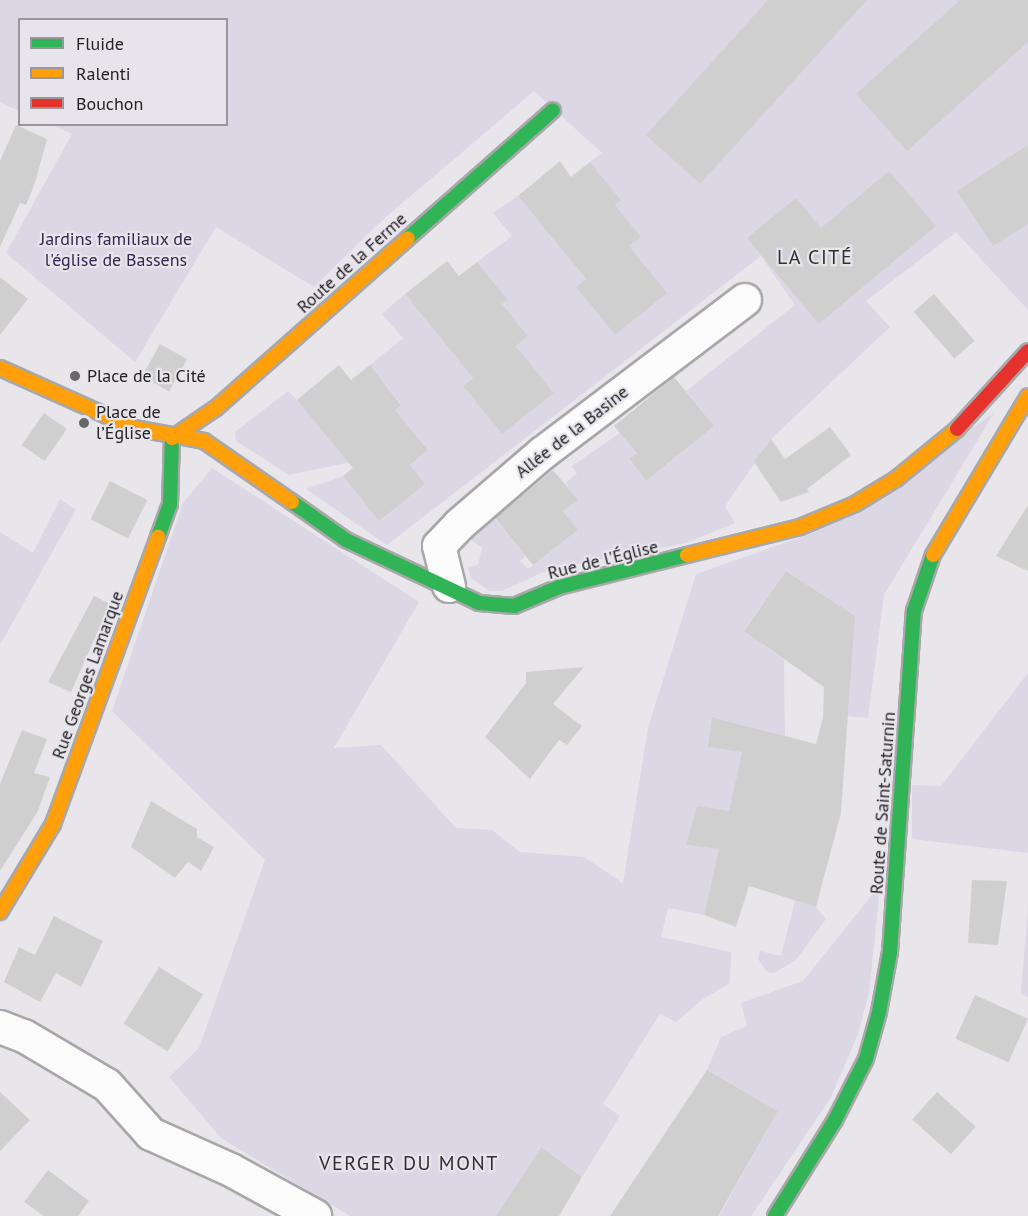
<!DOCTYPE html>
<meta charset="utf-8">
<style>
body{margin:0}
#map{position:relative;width:1028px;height:1216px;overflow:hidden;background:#e8e6ea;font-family:"PT Sans",sans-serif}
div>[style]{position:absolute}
.green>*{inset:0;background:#dbd7e5}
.building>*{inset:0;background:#d0cfd0;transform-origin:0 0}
.roads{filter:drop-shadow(2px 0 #a8a7a9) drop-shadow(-2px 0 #a8a7a9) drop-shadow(0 2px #a8a7a9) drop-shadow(0 -2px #a8a7a9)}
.street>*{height:32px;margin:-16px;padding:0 16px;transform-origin:16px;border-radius:16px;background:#fcfbfc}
.fast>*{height:14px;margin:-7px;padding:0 7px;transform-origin:7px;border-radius:7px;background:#30b455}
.slow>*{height:14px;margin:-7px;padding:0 7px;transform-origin:7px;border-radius:7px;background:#ff9f0a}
.jam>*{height:14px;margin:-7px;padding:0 7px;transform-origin:7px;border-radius:7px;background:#e5322d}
.dots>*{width:16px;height:16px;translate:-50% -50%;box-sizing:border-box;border:3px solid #e7e5eb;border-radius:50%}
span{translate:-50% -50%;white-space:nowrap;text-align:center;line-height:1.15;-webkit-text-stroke:4.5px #e7e5eb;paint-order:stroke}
.park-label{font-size:18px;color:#352651}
.street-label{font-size:18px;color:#232225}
.poi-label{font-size:18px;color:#232225}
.left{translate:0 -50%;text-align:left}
.neighbourhood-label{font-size:20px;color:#302f34;letter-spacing:1.5px}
.legend{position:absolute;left:18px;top:18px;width:210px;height:108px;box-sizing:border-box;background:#e7e5eb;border:2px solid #99979c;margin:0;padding:8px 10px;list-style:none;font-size:18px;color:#232225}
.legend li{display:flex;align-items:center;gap:12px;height:30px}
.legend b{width:30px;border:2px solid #99979c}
</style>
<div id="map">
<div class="green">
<i style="clip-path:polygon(0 0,1028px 0,1028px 310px,956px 232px,866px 301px,890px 327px,771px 439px,725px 506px,735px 523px,686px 543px,548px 570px,502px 591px,489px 591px,471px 578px,468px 567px,478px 565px,482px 548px,468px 537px,474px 527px,494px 518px,526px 556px,520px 561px,528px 569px,578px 530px,563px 511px,577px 500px,565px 483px,577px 474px,572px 466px,620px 433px,637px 453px,629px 460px,646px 481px,714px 426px,686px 391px,795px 305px,761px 256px,387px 545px,306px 489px,343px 476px,379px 520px,425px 484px,410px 465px,428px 450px,395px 410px,401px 404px,370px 365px,403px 338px,382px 314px,405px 294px,473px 378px,463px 386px,502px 434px,554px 393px,516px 346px,528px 336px,502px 304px,508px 300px,477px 262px,512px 236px,493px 213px,518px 196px,586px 279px,576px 287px,615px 335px,629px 246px,640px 237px,615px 205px,621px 200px,590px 162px,602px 153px,534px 91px,379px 223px,314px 287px,216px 227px,135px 362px,6px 253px,72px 134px,52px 125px,226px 124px,226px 20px,20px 20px,19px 111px,0 102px)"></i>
<i style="clip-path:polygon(288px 391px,297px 400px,351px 462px,289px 475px,236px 441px,235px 432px)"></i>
<i style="clip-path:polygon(994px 413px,884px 595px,868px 718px,848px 716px,854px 616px,786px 571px,744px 630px,784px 660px,785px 736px,713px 717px,742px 752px,729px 811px,697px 807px,686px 845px,719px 849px,704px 915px,668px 908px,661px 937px,731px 952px,730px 983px,703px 999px,676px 1022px,660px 1014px,603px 1104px,620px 1116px,582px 1177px,541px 1147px,496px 1216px,350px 1216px,221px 1138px,169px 1077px,199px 1048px,265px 860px,112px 711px,183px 503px,212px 468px,419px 602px,334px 748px,381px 745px,456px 828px,492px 830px,520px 852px,584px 857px,623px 883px,648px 728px,696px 574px,813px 533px)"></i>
<i style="clip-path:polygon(60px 499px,76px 510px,0 645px,0 532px,33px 553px)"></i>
<i style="clip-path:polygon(1028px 673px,1028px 853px,912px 839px,912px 785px,941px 786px)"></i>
<i style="clip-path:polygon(875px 891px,879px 898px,869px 993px,858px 1034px,831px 1097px,751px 1216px,719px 1216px,778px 1111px,707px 1070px,721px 1037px,747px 1026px,741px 1003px,803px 981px)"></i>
<i style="clip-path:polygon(795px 901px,816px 907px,826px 919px,796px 960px,774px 973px,767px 972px,758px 959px,760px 951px,781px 956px)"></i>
<i style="clip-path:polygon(1028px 907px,1028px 997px,1021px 994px)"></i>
</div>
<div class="building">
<i style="clip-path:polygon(768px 0,867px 0,700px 184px,646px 135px)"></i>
<i style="clip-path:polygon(960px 0,1028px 0,1028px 42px,907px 151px,856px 94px)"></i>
<i style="clip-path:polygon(16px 125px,47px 139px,35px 183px,26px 205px,20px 203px,0 247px,0 161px)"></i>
<i style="clip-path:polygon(1028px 145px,1028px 224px,993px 246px,957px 191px)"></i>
<i style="clip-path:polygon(560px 161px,571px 177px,590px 162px,621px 200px,615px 205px,641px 237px,629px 246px,667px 293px,615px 335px,576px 287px,586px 279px,518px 196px)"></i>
<i style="clip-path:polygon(889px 171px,936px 226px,819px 324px,747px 238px,796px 198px,821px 228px)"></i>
<i style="clip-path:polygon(447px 261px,459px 276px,477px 262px,508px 300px,502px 304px,528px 336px,516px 346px,554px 393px,502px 434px,463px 386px,473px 378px,405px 294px)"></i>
<i style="clip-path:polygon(0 277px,28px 299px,0 335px)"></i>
<i style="left:934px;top:294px;width:62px;height:27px;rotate:49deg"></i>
<i style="left:160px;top:344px;width:31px;height:37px;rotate:29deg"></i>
<i style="clip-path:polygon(339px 365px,351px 380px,370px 365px,401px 405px,395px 410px,428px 450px,410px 465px,425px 484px,379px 521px,343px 476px,353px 468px,297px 400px)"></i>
<i style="clip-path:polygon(674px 377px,714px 426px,646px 481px,629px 459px,637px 453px,614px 426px)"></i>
<i style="left:44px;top:413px;width:28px;height:39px;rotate:35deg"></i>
<i style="clip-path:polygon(830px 427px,851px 455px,807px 489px,809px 492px,781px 502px,754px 462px,771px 439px,785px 459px)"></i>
<i style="clip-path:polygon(553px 470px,578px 500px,563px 511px,578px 530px,533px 565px,495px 518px)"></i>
<i style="left:110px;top:481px;width:42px;height:43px;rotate:27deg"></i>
<i style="clip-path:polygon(1028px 505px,1028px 571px,996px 556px)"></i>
<i style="clip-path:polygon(786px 571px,855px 616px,841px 813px,816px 907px,749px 886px,736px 927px,704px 915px,719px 849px,686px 845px,697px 806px,729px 811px,742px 752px,708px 747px,712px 717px,816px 744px,823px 718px,824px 687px,744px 631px)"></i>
<i style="clip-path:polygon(94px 596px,110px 604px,71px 692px,48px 682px)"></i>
<i style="clip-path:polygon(584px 667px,553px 704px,582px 726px,567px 745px,559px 740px,530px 779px,485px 737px,526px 683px,526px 672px)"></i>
<i style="clip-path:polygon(22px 730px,47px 739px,34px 773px,50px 777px,38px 811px,0 871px,0 784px)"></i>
<i style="clip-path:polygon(151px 801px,197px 829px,197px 837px,214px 847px,201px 871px,188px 862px,175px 878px,131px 847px)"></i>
<i style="clip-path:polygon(972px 880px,1007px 881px,998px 945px,968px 943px)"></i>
<i style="clip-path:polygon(54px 916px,103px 941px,81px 987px,56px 973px,40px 1002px,4px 982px,19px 947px,35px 955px)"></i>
<i style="left:159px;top:967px;width:52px;height:67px;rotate:32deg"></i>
<i style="left:975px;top:995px;width:58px;height:48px;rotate:24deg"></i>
<i style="clip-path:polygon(707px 1070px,778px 1111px,718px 1216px,610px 1216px)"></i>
<i style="clip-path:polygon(0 1092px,30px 1120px,0 1151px)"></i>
<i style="left:937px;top:1092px;width:52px;height:37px;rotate:42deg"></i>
<i style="clip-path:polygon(541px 1147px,582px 1177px,559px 1216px,496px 1216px)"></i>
<i style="clip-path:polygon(48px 1170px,89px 1201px,78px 1216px,44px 1216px,24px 1202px)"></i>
</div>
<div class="roads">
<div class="street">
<i style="left:449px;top:586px;width:41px;rotate:-104deg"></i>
<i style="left:439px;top:546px;width:29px;rotate:-46deg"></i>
<i style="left:459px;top:525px;width:112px;rotate:-40.7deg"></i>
<i style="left:544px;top:452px;width:252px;rotate:-37.1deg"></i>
<i style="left:0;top:1027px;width:26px;rotate:21deg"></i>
<i style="left:24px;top:1036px;width:96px;rotate:30.6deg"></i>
<i style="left:107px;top:1085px;width:66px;rotate:48.1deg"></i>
<i style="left:151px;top:1134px;width:88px;rotate:24.2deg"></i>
<i style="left:231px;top:1170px;width:96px;rotate:28.7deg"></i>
</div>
<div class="fast">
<i style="left:408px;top:238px;width:193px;rotate:-41.4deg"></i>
<i style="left:292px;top:502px;width:66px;rotate:35.1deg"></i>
<i style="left:346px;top:540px;width:147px;rotate:25.3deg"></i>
<i style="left:479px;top:603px;width:35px;rotate:5deg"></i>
<i style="left:514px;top:606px;width:49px;rotate:-22.9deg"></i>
<i style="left:559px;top:587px;width:132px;rotate:-14deg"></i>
<i style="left:158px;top:537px;width:35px;rotate:-70deg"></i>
<i style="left:170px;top:504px;width:66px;rotate:-88.3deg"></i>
<i style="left:775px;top:1216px;width:113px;rotate:-58deg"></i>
<i style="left:835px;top:1120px;width:68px;rotate:-63.1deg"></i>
<i style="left:866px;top:1059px;width:49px;rotate:-74.5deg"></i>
<i style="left:879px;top:1012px;width:61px;rotate:-79.6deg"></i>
<i style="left:890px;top:952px;width:342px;rotate:-86deg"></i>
<i style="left:914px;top:611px;width:59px;rotate:-71.3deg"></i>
</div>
<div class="slow">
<i style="left:0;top:368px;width:147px;rotate:24.1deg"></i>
<i style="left:134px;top:428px;width:71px;rotate:10.5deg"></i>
<i style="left:204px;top:441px;width:107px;rotate:34.7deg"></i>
<i style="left:172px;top:438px;width:53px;rotate:-34.3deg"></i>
<i style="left:216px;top:408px;width:256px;rotate:-41.5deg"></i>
<i style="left:687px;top:555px;width:116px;rotate:-13.9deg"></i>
<i style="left:800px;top:527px;width:60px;rotate:-22.7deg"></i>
<i style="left:855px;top:504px;width:48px;rotate:-31.4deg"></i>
<i style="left:896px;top:479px;width:79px;rotate:-39.3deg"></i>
<i style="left:933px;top:555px;width:185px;rotate:-59.1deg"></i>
<i style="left:0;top:912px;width:103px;rotate:-58.9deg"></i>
<i style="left:53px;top:824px;width:306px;rotate:-69.9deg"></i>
</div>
<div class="jam">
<i style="left:957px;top:429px;width:105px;rotate:-47.7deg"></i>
</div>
</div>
<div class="dots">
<i style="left:75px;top:376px;background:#68676a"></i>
<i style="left:84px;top:423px;background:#68676a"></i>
</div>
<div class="park-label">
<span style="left:116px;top:250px">Jardins familiaux de<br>l'église de Bassens</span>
</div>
<div class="street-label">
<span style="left:352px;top:263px;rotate:-42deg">Route de la Ferme</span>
<span style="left:572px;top:432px;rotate:-38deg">Allée de la Basine</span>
<span style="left:603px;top:560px;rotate:-14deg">Rue de l'Église</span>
<span style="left:88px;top:675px;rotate:-70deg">Rue Georges Lamarque</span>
<span style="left:883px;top:803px;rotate:-86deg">Route de Saint-Saturnin</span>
</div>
<div class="poi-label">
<span class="left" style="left:87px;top:376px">Place de la Cité</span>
<span class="left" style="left:96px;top:423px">Place de<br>l’Église</span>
</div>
<div class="neighbourhood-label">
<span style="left:815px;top:257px">LA CITÉ</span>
<span style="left:409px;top:1163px">VERGER DU MONT</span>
</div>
<ul class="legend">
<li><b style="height:8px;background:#30b455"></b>Fluide</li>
<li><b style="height:8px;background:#ff9f0a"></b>Ralenti</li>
<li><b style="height:8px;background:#e5322d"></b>Bouchon</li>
</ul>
</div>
